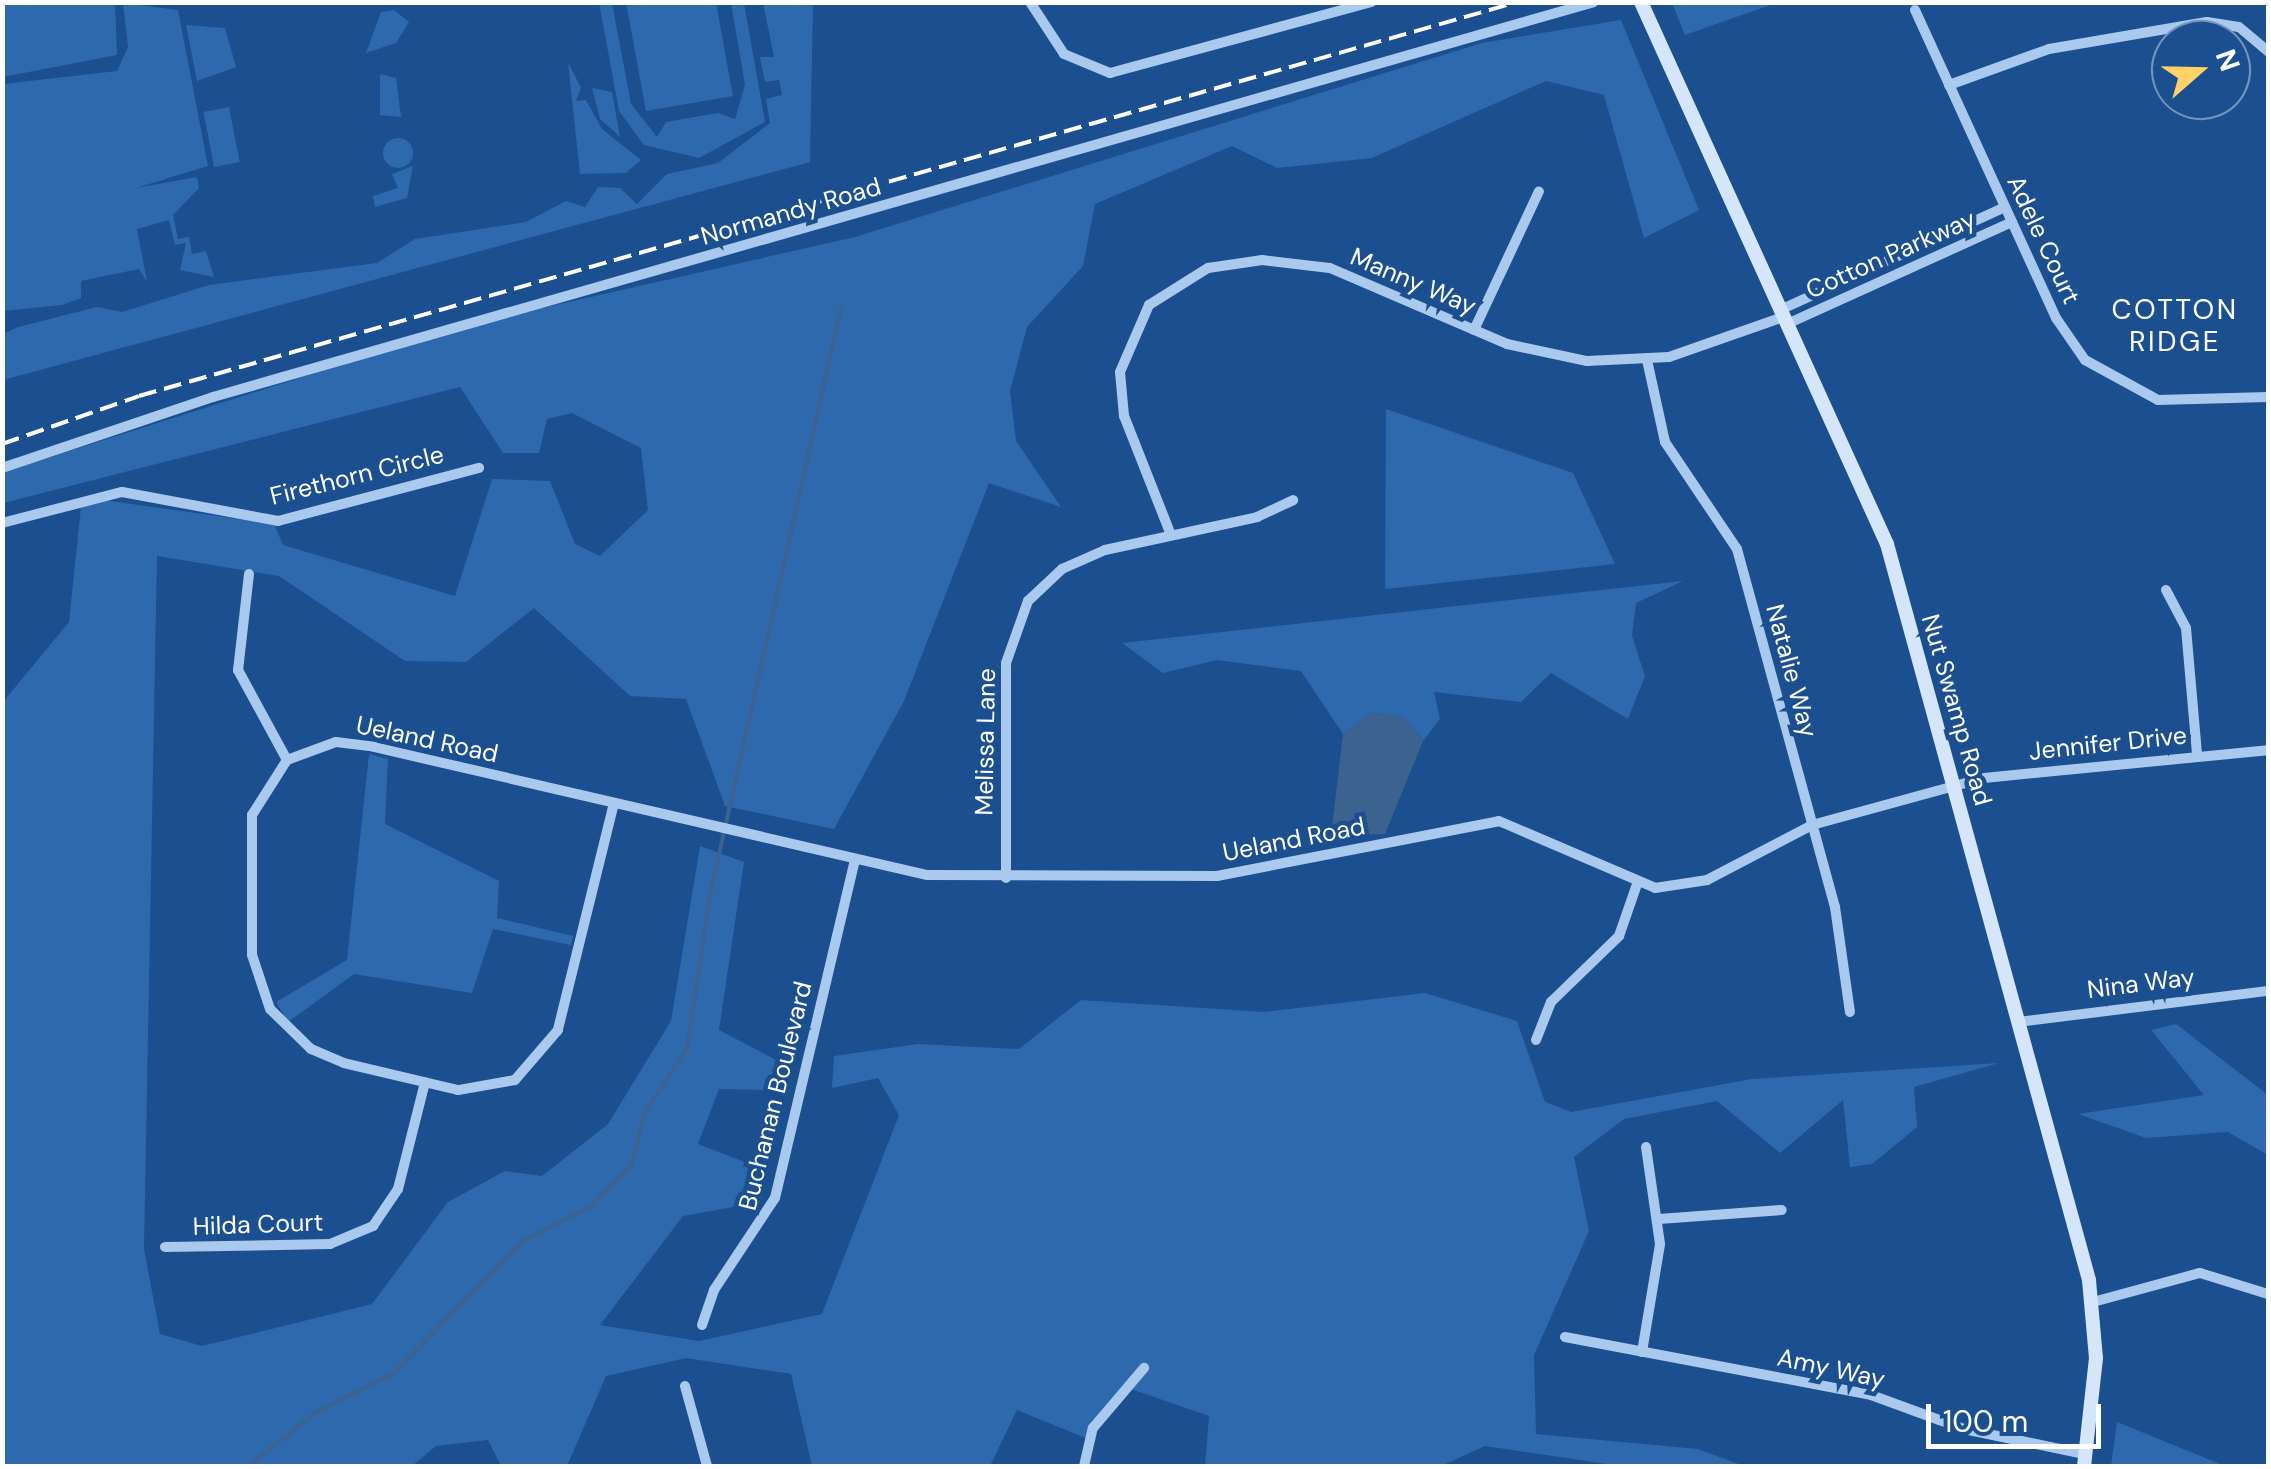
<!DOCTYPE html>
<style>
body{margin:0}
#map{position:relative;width:2271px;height:1469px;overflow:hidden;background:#1b4f8f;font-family:"DM Sans",sans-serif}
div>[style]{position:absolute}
.green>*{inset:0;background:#2e69ad;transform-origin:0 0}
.round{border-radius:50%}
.water>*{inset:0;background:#3c6290}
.stream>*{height:4px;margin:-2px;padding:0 2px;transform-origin:2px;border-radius:2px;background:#3c6290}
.street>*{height:10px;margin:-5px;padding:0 5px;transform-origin:5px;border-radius:5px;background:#a9c9ee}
.secondary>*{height:14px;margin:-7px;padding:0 7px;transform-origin:7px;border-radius:7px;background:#d6e6fa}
.rail>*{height:4px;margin-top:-2px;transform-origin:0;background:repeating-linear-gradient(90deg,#fff 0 18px,transparent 0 26px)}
span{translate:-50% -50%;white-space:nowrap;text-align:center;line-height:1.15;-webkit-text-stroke:9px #1b4f8f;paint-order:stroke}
.street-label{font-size:25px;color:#fff}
.neighbourhood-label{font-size:28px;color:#fff;letter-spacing:2.5px}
.frame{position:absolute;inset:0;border:5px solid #fff;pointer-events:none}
.north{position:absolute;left:2151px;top:20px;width:100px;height:100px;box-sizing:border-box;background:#1b4f8f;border:2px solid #7695bc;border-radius:50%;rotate:70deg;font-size:28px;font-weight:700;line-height:40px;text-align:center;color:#fff}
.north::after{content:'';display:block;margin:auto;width:35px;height:45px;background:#ffd166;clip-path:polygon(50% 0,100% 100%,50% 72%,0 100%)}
.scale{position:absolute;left:1926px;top:1404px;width:175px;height:45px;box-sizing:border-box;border:5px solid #fff;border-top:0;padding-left:12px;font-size:30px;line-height:35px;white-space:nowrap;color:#fff;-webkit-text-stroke:8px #1b4f8f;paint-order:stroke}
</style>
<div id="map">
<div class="green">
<i style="clip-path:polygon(2px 3px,115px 3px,117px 55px,3px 77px)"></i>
<i style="clip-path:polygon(123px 3px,178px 10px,208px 166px,136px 188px,197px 177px,199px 188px,173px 215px,178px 239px,189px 237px,192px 254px,206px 251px,214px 277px,180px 270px,186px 243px,175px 245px,169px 220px,137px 229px,147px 282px,139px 269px,81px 281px,81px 298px,62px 305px,3px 311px,3px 84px,117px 71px,128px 47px)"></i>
<i style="clip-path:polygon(599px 3px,612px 3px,631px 104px,657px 137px,666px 122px,718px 113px,735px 119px,745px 85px,731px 3px,744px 3px,765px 122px,699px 158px,644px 145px,619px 111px)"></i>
<i style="clip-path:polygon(626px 3px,716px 3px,733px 96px,646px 111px)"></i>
<i style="clip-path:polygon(763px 3px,813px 3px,810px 162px,3px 380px,3px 334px,18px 327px,97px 307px,122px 312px,209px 285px,377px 263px,415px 239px,526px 222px,566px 201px,585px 207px,598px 187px,620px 188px,637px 204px,667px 174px,718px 163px,770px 123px,766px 99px,782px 95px,779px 80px,765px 82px,760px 57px,774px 57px)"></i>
<i style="clip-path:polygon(1672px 3px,1776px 3px,1685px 35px)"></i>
<i style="clip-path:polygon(394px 10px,409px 22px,396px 43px,366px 53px,381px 12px)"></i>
<i style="clip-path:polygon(1621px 20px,1699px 210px,1644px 238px,1604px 95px,1546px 81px,1372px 158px,1277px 168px,1232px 146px,1095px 204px,1083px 266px,1027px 327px,1010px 391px,1016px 441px,1061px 507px,989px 483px,904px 701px,834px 829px,725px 806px,686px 699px,630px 696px,534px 608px,466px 662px,405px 661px,279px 576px,157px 556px,144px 1249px,160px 1334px,202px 1346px,372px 1304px,448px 1202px,505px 1171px,542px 1176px,608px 1124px,671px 1021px,700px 846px,744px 862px,719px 1030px,782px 1063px,764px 1090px,719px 1089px,698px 1144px,768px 1171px,761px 1202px,683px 1216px,600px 1325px,699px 1341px,822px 1314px,899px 1115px,878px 1078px,832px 1088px,834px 1056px,918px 1044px,1019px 1049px,1081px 1000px,1264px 1012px,1425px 993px,1517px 1021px,1545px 1102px,1571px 1112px,1752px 1079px,1999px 1063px,1914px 1087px,1917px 1127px,1872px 1164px,1850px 1167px,1843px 1100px,1780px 1153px,1717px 1101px,1624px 1119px,1574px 1157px,1589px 1231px,1534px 1355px,1536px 1434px,1698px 1449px,1744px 1466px,1620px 1466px,1485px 1446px,1441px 1466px,1205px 1466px,1209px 1416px,1131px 1389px,1088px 1439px,1017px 1410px,990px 1466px,812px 1466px,791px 1374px,686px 1358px,606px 1376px,567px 1466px,501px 1466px,488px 1440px,436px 1446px,412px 1466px,3px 1466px,3px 702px,69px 622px,82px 497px,274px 524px,283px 545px,455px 596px,492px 479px,550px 481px,575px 544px,600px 556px,648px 510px,641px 448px,572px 413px,547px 419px,539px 453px,503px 453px,460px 387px,3px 503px,3px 472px,467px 325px,855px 237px,1482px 43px)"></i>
<i style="clip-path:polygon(186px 25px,225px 28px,236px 67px,197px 81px)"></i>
<i style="clip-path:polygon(568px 62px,581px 88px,576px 101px,586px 100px,602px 129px,641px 160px,626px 173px,580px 174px)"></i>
<i style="clip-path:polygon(380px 74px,396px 78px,401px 117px,380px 115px)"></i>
<i style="clip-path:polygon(592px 88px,612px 92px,620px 137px,600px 119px)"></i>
<i style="left:229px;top:107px;width:56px;height:26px;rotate:79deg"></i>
<i class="round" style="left:383px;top:138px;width:30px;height:30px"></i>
<i style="clip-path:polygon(413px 166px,407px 198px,375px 207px,373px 196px,398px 188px,392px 174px)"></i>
<i style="clip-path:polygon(1386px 409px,1573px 473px,1615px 564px,1385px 589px)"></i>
<i style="clip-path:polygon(1683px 581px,1636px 603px,1632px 636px,1645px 676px,1628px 719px,1551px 673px,1521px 702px,1434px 692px,1440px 719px,1423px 741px,1404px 717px,1371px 713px,1343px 734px,1301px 671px,1217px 660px,1163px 673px,1122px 643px)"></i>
<i style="clip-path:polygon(369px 754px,388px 759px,385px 824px,499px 881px,497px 918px,573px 936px,571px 945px,493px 929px,472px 993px,354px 974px,288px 1022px,276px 1002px,347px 960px)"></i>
<i style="clip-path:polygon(2176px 1024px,2268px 1095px,2268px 1155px,2228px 1132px,2146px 1138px,2078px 1114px,2204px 1095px,2151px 1030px)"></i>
<i style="clip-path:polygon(2117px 1422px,2225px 1466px,2111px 1466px)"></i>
</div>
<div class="water">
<i style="clip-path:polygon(1371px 713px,1404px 717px,1423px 741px,1385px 834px,1331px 836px,1343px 734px)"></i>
</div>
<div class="stream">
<i style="left:249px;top:1466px;width:85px;rotate:-38.8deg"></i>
<i style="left:315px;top:1413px;width:87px;rotate:-26.6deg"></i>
<i style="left:393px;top:1374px;width:185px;rotate:-45.7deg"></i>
<i style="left:522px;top:1242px;width:80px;rotate:-27.5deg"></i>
<i style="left:593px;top:1205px;width:56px;rotate:-45.7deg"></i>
<i style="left:632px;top:1165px;width:52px;rotate:-76.8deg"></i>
<i style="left:644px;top:1114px;width:78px;rotate:-56.5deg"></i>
<i style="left:687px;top:1049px;width:156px;rotate:-81.5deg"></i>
<i style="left:710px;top:895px;width:601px;rotate:-77.42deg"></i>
</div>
<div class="street">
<i style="left:1030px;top:2px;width:62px;rotate:56.8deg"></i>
<i style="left:1064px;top:54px;width:50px;rotate:22.4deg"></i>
<i style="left:1110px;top:73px;width:271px;rotate:-15.2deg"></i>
<i style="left:1915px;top:10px;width:339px;rotate:65.4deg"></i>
<i style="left:2056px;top:318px;width:51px;rotate:55.4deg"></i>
<i style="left:2085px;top:360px;width:83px;rotate:28.7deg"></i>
<i style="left:2158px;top:400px;width:110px;rotate:-1.6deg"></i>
<i style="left:1949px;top:85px;width:106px;rotate:-19.8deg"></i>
<i style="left:2049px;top:49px;width:160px;rotate:-9.7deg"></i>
<i style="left:2207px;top:22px;width:32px;rotate:9deg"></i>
<i style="left:2239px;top:27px;width:38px;rotate:40deg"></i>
<i style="left:1780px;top:310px;width:247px;rotate:-24.6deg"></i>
<i style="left:1787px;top:324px;width:247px;rotate:-24.4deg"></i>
<i style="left:1474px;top:330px;width:153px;rotate:-64.9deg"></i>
<i style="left:1647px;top:360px;width:84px;rotate:77.6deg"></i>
<i style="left:1665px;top:442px;width:129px;rotate:56.1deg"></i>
<i style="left:1737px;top:549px;width:371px;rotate:74.7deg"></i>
<i style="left:1835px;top:907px;width:106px;rotate:81.9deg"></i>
<i style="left:2px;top:468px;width:223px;rotate:-18.6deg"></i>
<i style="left:213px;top:397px;width:1436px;rotate:-15.96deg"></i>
<i style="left:2px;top:523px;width:124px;rotate:-14.5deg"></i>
<i style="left:122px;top:492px;width:159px;rotate:10.5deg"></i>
<i style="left:278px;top:521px;width:208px;rotate:-14.8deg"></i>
<i style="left:1169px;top:530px;width:123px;rotate:-111.5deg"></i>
<i style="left:1124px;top:416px;width:44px;rotate:-95.2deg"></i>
<i style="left:1120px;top:372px;width:73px;rotate:-66.6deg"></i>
<i style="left:1149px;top:305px;width:70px;rotate:-32.1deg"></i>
<i style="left:1208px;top:268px;width:55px;rotate:-8.4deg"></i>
<i style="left:1262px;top:260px;width:68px;rotate:6.7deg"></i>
<i style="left:1330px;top:268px;width:193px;rotate:23.2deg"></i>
<i style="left:1507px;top:344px;width:82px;rotate:12deg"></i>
<i style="left:1587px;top:361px;width:82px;rotate:-2.8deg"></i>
<i style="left:1669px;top:357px;width:121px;rotate:-19.3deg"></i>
<i style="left:249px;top:574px;width:97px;rotate:96.5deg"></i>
<i style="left:238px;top:670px;width:102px;rotate:61.4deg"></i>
<i style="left:2166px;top:590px;width:43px;rotate:62.2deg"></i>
<i style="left:2186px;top:628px;width:127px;rotate:85deg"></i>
<i style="left:614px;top:803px;width:234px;rotate:103.9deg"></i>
<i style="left:558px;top:1030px;width:66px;rotate:130.7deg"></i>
<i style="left:515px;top:1080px;width:58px;rotate:170deg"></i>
<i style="left:458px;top:1090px;width:117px;rotate:-166.7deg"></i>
<i style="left:344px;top:1063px;width:36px;rotate:-157deg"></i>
<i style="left:311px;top:1049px;width:57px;rotate:-135.7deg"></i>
<i style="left:270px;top:1009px;width:57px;rotate:-108.4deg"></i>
<i style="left:252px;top:955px;width:140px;rotate:-90deg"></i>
<i style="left:252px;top:815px;width:65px;rotate:-57.5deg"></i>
<i style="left:287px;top:760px;width:52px;rotate:-20.2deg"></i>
<i style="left:336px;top:742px;width:38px;rotate:7deg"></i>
<i style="left:374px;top:747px;width:568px;rotate:13.03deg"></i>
<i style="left:927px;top:875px;width:290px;rotate:0.2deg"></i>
<i style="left:1217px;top:876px;width:287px;rotate:-11deg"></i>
<i style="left:1499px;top:821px;width:170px;rotate:23.2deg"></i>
<i style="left:1655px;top:888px;width:53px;rotate:-8.7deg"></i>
<i style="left:1707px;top:880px;width:119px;rotate:-27.6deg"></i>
<i style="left:1812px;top:825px;width:178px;rotate:-15.3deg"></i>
<i style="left:1984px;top:778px;width:285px;rotate:-5.6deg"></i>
<i style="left:1006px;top:878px;width:215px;rotate:-90deg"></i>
<i style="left:1006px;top:663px;width:66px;rotate:-70.5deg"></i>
<i style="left:1028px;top:601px;width:47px;rotate:-43.3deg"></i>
<i style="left:1062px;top:569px;width:47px;rotate:-23.8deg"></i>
<i style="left:1105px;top:550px;width:156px;rotate:-12.2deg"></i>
<i style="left:1257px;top:517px;width:40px;rotate:-25deg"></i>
<i style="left:2018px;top:1022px;width:252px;rotate:-7.1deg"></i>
<i style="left:1536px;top:1040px;width:41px;rotate:-68.5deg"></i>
<i style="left:1551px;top:1002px;width:95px;rotate:-44.1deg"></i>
<i style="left:1619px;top:936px;width:55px;rotate:-70.9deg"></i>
<i style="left:1659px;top:1219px;width:123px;rotate:-4.2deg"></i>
<i style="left:165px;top:1247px;width:165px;rotate:-1deg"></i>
<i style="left:330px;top:1244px;width:47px;rotate:-22.7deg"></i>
<i style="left:373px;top:1226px;width:45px;rotate:-56deg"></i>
<i style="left:398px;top:1189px;width:110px;rotate:-75.8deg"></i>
<i style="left:2093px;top:1302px;width:111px;rotate:-15.2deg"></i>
<i style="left:2200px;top:1273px;width:71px;rotate:17.2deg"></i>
<i style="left:702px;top:1325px;width:37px;rotate:-71deg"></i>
<i style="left:714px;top:1290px;width:110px;rotate:-56.5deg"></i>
<i style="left:775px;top:1198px;width:347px;rotate:-76.7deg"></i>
<i style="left:1565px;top:1337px;width:311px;rotate:10.7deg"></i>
<i style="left:1871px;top:1395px;width:99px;rotate:20.1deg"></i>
<i style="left:1964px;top:1429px;width:123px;rotate:11.8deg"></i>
<i style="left:1642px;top:1352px;width:109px;rotate:-80.5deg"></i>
<i style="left:1660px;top:1244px;width:98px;rotate:-98.2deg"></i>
<i style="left:685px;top:1386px;width:83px;rotate:74.6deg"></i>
<i style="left:1084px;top:1466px;width:39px;rotate:-77deg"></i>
<i style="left:1093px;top:1428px;width:79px;rotate:-49.6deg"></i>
</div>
<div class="secondary">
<i style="left:1641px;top:2px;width:595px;rotate:65.59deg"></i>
<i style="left:1887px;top:544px;width:763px;rotate:74.65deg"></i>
<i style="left:2089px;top:1280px;width:78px;rotate:84.9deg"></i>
<i style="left:2096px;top:1358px;width:109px;rotate:96.3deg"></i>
</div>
<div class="rail">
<i style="left:2px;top:444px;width:145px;rotate:-19.3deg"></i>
<i style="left:139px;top:396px;width:1434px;rotate:-15.95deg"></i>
</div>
<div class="street-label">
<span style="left:791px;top:212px;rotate:-16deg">Normandy Road</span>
<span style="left:2043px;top:240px;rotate:65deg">Adele Court</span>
<span style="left:1891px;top:255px;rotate:-24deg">Cotton Parkway</span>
<span style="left:1413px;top:282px;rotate:23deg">Manny Way</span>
<span style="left:357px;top:476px;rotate:-14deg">Firethorn Circle</span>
<span style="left:1791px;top:671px;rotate:75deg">Natalie Way</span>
<span style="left:1956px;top:710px;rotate:74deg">Nut Swamp Road</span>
<span style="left:427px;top:740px;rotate:12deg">Ueland Road</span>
<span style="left:986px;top:742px;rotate:-89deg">Melissa Lane</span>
<span style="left:2108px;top:744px;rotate:-6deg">Jennifer Drive</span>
<span style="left:1294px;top:840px;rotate:-11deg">Ueland Road</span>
<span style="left:2141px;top:984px;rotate:-7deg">Nina Way</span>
<span style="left:776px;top:1096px;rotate:-76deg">Buchanan Boulevard</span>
<span style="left:258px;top:1225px;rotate:-2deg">Hilda Court</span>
<span style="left:1831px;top:1369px;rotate:12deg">Amy Way</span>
</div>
<div class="neighbourhood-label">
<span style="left:2175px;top:326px">COTTON<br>RIDGE</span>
</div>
<div class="frame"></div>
<div class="north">N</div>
<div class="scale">100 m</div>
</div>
